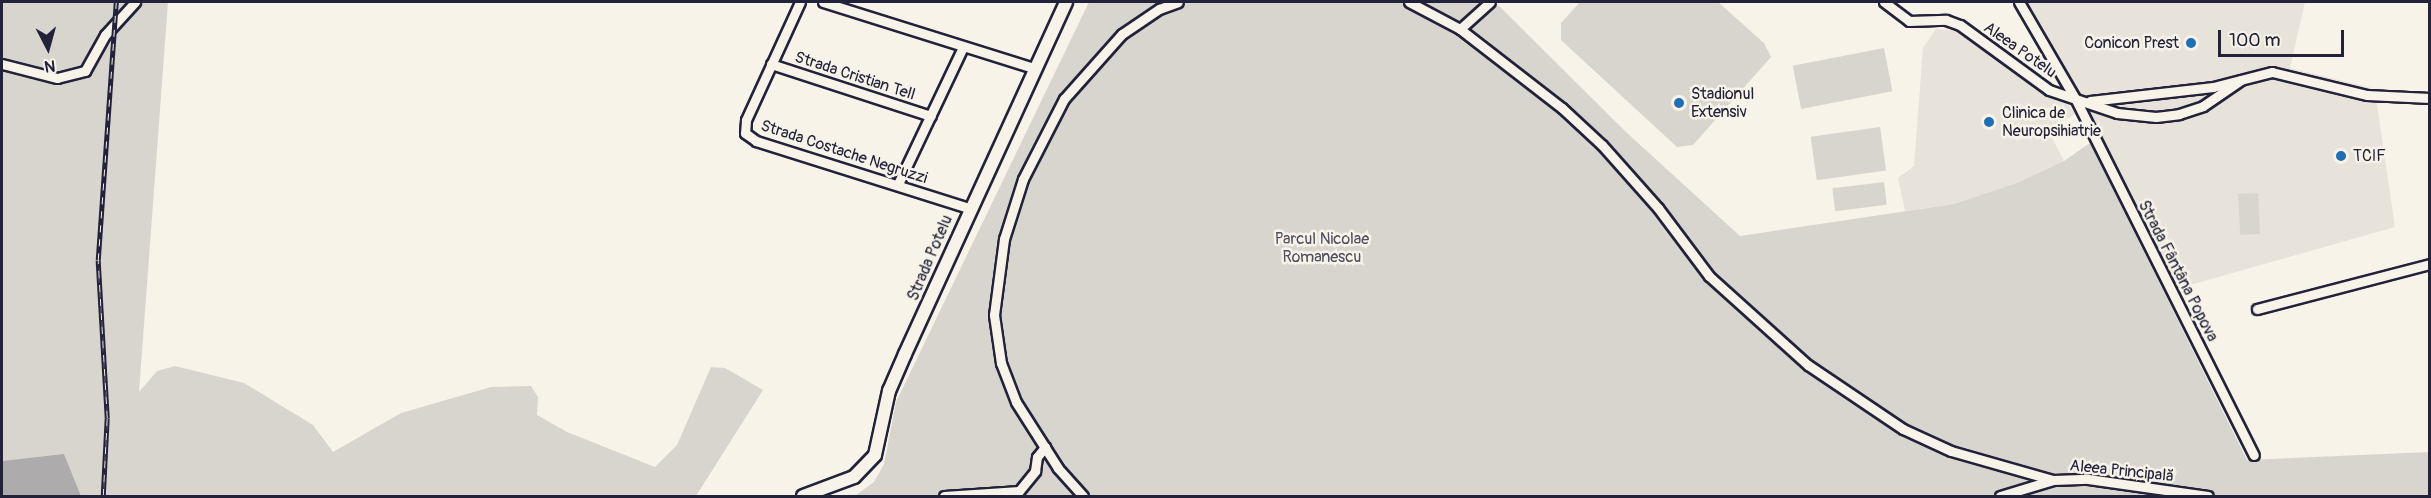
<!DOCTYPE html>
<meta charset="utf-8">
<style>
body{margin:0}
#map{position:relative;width:2431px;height:498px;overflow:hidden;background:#f7f3e8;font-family:Pangolin,sans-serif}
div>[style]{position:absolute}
.built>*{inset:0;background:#e7e3db}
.green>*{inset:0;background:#d8d5cf;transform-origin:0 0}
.water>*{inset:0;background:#aeabad}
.roads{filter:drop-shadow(2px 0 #22223b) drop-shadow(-2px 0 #22223b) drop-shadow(0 2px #22223b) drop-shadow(0 -2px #22223b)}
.minor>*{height:9px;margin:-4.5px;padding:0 4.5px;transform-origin:4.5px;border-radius:4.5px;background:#f7f3e8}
.major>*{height:12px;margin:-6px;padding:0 6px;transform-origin:6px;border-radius:6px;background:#f7f3e8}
.rail>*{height:4.5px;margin-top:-2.25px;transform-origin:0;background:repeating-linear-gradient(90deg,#f7f3e8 0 7px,#22223b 0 14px);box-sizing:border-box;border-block:2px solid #22223b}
.dots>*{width:16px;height:16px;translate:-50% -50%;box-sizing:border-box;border:3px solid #f7f3e8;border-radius:50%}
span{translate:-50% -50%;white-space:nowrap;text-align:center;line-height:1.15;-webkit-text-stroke:5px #f7f3e8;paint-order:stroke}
.poi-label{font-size:16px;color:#22223b}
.right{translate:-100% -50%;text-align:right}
.left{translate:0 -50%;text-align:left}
.street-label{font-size:16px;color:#22223b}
.park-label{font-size:16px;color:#504f60}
.frame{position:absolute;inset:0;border:3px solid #22223b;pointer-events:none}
.north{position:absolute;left:18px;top:18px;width:60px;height:60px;-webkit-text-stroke:4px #f7f3e8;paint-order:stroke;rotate:174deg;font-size:16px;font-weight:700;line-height:24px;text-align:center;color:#22223b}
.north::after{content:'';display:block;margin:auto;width:21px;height:27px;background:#22223b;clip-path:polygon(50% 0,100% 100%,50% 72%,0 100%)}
.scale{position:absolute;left:2218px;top:30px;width:126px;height:27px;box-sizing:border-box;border:3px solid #22223b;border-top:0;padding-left:8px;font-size:18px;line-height:21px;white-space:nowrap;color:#22223b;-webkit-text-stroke:4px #f7f3e8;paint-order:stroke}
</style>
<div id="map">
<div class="built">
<i style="clip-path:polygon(2026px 2px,2305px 2px,2290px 68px,2371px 88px,2377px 105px,2395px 227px,2176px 289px,2086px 112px,2085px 98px,2076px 91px)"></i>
<i style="clip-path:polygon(1936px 29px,1956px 30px,2044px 94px,2069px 105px,2075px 114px,2048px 130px,2064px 161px,2017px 183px,1954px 204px,1905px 211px,1898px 178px,1914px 166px,1923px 48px)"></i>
</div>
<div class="green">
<i style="clip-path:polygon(2px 2px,168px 2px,139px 392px,157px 371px,175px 366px,244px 383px,313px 425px,333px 452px,401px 413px,491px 387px,531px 386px,538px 397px,537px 415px,567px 432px,655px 467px,677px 445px,711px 367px,725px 368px,763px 390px,696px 496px,81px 496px,64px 455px,2px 461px)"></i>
<i style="clip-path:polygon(1089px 2px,1495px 2px,1626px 132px,1740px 236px,1954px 204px,2017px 183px,2064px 161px,2090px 143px,2247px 460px,2430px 452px,2429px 496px,855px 496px,874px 482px,884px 464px,896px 402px)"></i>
<i style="clip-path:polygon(1580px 2px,1718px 2px,1764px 43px,1771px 57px,1693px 145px,1677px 147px,1561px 40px,1561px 23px)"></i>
<i style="left:1884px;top:48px;width:44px;height:93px;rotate:79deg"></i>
<i style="left:1880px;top:127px;width:44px;height:70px;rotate:82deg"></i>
<i style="left:1884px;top:182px;width:23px;height:52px;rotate:83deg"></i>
<i style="left:2258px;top:193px;width:41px;height:20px;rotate:87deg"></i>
</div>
<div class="water">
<i style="clip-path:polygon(64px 454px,81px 496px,2px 496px,2px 461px)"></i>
</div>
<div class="roads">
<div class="minor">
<i style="left:800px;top:2px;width:130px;rotate:114.6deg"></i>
<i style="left:746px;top:120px;width:13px;rotate:94deg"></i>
<i style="left:745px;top:133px;width:14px;rotate:36deg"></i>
<i style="left:756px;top:141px;width:223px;rotate:17.5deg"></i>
<i style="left:823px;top:2px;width:221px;rotate:17.4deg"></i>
<i style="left:1409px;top:2px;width:58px;rotate:27.9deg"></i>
<i style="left:1460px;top:29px;width:129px;rotate:37.8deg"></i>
<i style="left:1562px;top:108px;width:54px;rotate:42.8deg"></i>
<i style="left:1602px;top:145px;width:84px;rotate:48.4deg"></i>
<i style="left:1658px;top:208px;width:85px;rotate:53.1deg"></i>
<i style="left:1709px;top:276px;width:133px;rotate:42deg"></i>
<i style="left:1808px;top:365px;width:115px;rotate:34deg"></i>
<i style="left:1903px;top:429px;width:53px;rotate:24.6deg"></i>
<i style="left:1951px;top:451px;width:106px;rotate:15.9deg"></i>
<i style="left:1884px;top:2px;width:31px;rotate:37deg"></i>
<i style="left:1909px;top:21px;width:37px;rotate:-2deg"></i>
<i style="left:1946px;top:20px;width:15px;rotate:20deg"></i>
<i style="left:1960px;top:25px;width:110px;rotate:36.1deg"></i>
<i style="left:2049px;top:90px;width:72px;rotate:18.7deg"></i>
<i style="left:2117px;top:113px;width:39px;rotate:6deg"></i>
<i style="left:2156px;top:117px;width:23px;rotate:-7deg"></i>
<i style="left:2179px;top:114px;width:25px;rotate:-18deg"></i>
<i style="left:2203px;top:106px;width:46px;rotate:-34.4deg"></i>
<i style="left:2019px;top:2px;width:113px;rotate:59.8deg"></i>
<i style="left:2076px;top:100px;width:397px;rotate:63.4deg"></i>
<i style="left:1460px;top:29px;width:40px;rotate:-42deg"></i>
<i style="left:2px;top:64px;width:57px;rotate:14.3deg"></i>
<i style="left:57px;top:78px;width:29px;rotate:-14deg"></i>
<i style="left:85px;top:71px;width:41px;rotate:-60.9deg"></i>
<i style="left:105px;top:35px;width:45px;rotate:-47.7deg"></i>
<i style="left:771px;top:64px;width:168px;rotate:18deg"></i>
<i style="left:2090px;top:101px;width:124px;rotate:-6.5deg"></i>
<i style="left:2213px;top:87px;width:61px;rotate:-14.3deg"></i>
<i style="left:2272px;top:72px;width:98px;rotate:13.6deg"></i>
<i style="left:2367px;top:95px;width:63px;rotate:2.7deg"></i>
<i style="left:898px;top:184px;width:152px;rotate:-64.6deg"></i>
<i style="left:2257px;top:309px;width:179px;rotate:-14.6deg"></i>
<i style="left:944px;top:496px;width:75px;rotate:-3.8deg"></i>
<i style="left:1019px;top:491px;width:26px;rotate:-51deg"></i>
<i style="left:1035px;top:471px;width:14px;rotate:-82deg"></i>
<i style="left:1037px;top:457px;width:13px;rotate:-51deg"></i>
<i style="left:1083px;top:496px;width:38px;rotate:-132deg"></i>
<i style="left:1058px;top:468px;width:78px;rotate:-122.5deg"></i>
<i style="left:1016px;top:402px;width:42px;rotate:-111deg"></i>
<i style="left:1001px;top:363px;width:49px;rotate:-98.3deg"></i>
<i style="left:994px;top:315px;width:77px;rotate:-82.5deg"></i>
<i style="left:1004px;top:239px;width:63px;rotate:-72.4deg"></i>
<i style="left:1023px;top:179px;width:90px;rotate:-62.9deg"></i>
<i style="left:1064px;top:99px;width:87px;rotate:-48.3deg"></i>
<i style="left:1122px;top:34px;width:45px;rotate:-34deg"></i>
<i style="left:1159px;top:9px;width:20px;rotate:-20deg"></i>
<i style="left:2000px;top:496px;width:55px;rotate:-16.8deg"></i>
<i style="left:2053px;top:480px;width:35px;rotate:-2deg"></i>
<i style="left:2088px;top:479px;width:121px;rotate:8.1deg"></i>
</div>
<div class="major">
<i style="left:803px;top:496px;width:54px;rotate:-20.4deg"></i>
<i style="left:854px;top:477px;width:30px;rotate:-46deg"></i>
<i style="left:875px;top:455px;width:66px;rotate:-77.7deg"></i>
<i style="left:889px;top:391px;width:40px;rotate:-66.6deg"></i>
<i style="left:905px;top:354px;width:387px;rotate:-65.4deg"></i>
</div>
</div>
<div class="rail">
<i style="left:103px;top:496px;width:78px;rotate:-87.1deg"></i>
<i style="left:107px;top:418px;width:158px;rotate:-93.3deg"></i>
<i style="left:98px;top:260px;width:259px;rotate:-86deg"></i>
</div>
<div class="dots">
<i style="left:2191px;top:43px;background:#1f6fb2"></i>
<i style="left:1679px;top:103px;background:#1f6fb2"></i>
<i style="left:1989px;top:122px;background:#1f6fb2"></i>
<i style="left:2341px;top:156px;background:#1f6fb2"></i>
</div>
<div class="poi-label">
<span class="right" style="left:2179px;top:43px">Conicon Prest</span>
<span class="left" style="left:1691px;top:103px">Stadionul<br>Extensiv</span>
<span class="left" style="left:2002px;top:122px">Clinica de<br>Neuropsihiatrie</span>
<span class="left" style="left:2353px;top:156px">TCIF</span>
</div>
<div class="street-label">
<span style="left:2020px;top:50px;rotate:35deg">Aleea Potelu</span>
<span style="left:855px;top:76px;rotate:18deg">Strada Cristian Tell</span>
<span style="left:844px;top:152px;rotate:18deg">Strada Costache Negruzzi</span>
<span style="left:930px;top:258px;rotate:-67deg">Strada Potelu</span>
<span style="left:2178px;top:271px;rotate:63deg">Strada Fântâna Popova</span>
<span style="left:2122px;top:471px;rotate:6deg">Aleea Principală</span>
</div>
<div class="park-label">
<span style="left:1322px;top:248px">Parcul Nicolae<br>Romanescu</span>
</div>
<div class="frame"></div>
<div class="north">N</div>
<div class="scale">100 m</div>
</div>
